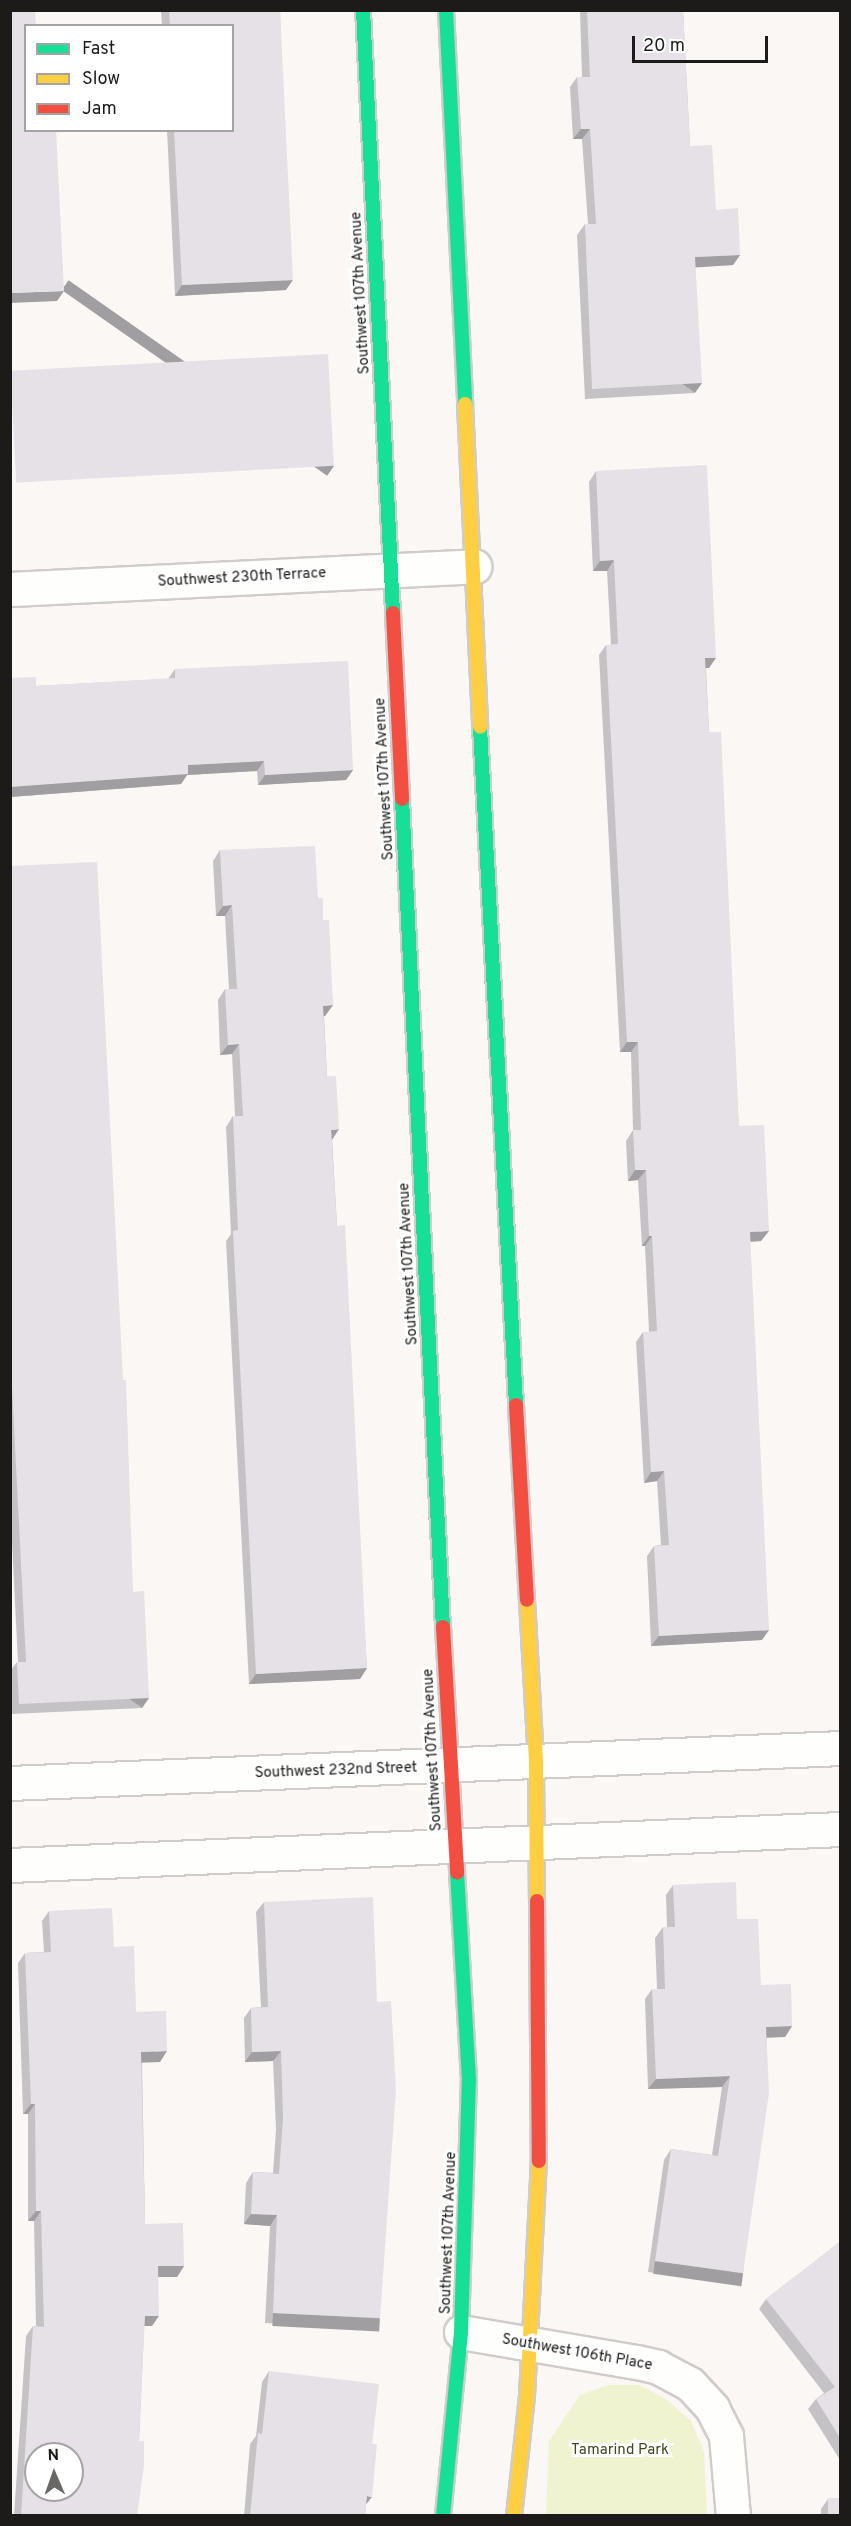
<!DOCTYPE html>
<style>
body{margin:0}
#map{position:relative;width:851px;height:2526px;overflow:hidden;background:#faf7f4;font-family:Overpass,sans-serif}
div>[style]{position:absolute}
.green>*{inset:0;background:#eff3cf}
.roads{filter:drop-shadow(2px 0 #cfccca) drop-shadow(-2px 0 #cfccca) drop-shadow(0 2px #cfccca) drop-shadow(0 -2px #cfccca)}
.street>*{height:33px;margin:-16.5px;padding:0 16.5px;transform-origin:16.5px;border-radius:16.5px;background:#fefefd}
.fast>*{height:14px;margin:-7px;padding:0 7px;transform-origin:7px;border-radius:7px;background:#16e098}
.slow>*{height:14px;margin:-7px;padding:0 7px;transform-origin:7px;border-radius:7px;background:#ffcf43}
.jam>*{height:14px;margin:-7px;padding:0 7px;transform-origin:7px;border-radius:7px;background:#f24e42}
.wall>*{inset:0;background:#c5c2c6}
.shaded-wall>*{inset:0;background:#a09ea1;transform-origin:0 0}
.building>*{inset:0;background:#e5e1e6;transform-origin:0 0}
span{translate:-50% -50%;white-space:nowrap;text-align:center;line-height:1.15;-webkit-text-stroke:6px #fff;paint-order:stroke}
.street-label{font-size:15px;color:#1c1b19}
.park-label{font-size:15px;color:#41461d}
.frame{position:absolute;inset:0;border:12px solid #1c1b19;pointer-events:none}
.legend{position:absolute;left:24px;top:24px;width:210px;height:108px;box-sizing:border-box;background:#fff;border:2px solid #a4a4a3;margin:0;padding:8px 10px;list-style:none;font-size:18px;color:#1c1b19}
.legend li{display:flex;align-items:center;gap:12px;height:30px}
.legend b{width:30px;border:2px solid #a4a4a3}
.north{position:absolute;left:24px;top:2442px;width:60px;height:60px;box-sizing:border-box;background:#fff;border:2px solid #a4a4a3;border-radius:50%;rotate:358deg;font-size:16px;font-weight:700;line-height:24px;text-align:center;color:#1c1b19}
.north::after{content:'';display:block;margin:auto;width:21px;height:27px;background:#6a6866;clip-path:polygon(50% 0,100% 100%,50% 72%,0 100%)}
.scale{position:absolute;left:632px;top:36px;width:136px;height:27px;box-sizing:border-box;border:3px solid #1c1b19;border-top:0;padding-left:8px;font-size:18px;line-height:21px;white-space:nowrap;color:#1c1b19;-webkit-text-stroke:4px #fff;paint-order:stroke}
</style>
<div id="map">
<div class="green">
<i style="clip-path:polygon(608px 2385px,639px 2385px,666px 2399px,691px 2421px,704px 2452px,707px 2515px,546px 2515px,549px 2441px,580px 2395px)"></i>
</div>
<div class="roads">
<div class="street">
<i style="left:10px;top:589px;width:465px;rotate:-2.8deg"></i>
<i style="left:10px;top:1783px;width:831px;rotate:-2.41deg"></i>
<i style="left:10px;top:1865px;width:831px;rotate:-2.48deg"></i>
<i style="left:461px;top:2332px;width:179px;rotate:9.7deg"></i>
<i style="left:637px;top:2362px;width:22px;rotate:13deg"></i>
<i style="left:658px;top:2367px;width:36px;rotate:28deg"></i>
<i style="left:690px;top:2384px;width:33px;rotate:47deg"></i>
<i style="left:712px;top:2408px;width:31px;rotate:63deg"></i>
<i style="left:726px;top:2436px;width:80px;rotate:85deg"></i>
</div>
<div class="fast">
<i style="left:363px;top:10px;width:604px;rotate:87.15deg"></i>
<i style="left:446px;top:10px;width:394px;rotate:87.2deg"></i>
<i style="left:480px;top:727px;width:679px;rotate:86.96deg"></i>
<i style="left:402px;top:799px;width:829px;rotate:87.17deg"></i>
<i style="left:443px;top:2516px;width:185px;rotate:-84.4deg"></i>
<i style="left:461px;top:2332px;width:252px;rotate:-88.2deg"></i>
<i style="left:469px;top:2080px;width:207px;rotate:-93.3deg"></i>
</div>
<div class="slow">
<i style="left:465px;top:404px;width:323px;rotate:87.3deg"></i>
<i style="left:527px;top:1600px;width:163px;rotate:86.8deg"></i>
<i style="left:536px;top:1763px;width:138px;rotate:89.6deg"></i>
<i style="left:514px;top:2516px;width:121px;rotate:-83.8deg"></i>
<i style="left:527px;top:2396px;width:235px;rotate:-87.1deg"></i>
</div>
<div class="jam">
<i style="left:393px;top:613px;width:186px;rotate:87.2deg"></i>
<i style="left:516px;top:1405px;width:195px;rotate:86.8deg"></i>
<i style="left:443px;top:1627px;width:246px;rotate:86.7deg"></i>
<i style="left:537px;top:1901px;width:260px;rotate:89.6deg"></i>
</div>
</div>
<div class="wall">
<i style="clip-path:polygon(161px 10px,280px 10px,286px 290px,175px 296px,167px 130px,232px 130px,232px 26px,162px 26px)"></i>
<i style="clip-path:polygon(580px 10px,683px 10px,690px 146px,716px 210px,740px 255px,733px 265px,695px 267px,695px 393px,585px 399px,577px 235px,585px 224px,588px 224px,582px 139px,573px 139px,570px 87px,577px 77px,582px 77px)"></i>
<i style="clip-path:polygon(596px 471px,709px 668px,706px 668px,709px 732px,739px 1126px,761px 1241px,750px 1242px,762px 1640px,651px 1646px,647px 1556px,654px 1546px,661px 1545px,657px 1481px,644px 1483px,636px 1342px,643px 1332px,649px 1332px,645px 1246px,642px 1246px,638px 1180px,628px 1181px,626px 1141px,633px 1130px,631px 1052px,620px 1052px,599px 655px,606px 645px,611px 645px,607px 571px,593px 571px,589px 482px)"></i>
<i style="clip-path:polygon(175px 669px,353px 770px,346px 780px,258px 785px,257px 771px,187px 775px,181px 784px,10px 797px,10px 678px,36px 686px,168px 679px)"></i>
<i style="clip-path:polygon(220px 850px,318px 898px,323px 920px,333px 1005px,325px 1016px,324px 1016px,327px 1076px,332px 1139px,337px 1226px,367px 1668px,360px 1679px,249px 1684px,226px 1241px,231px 1234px,226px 1127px,233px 1116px,235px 1116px,232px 1054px,220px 1055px,218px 1000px,225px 989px,229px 989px,225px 916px,216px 916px,213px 861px)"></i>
<i style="clip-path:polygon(10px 866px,133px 1592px,149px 1698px,142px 1708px,11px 1714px,10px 1671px,17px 1662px,18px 1662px,10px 1502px)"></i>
<i style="clip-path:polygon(673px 1885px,737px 1919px,761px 1985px,792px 2026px,785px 2037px,767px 2037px,743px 2273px,735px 2284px,648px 2272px,664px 2160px,671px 2149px,712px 2155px,722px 2087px,648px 2089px,645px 1999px,652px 1989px,657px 1989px,655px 1938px,663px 1927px,667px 1927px,666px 1895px)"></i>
<i style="clip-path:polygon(264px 1902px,380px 2318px,373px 2328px,265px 2323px,270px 2226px,244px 2224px,246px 2183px,253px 2172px,273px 2173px,276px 2129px,273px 2061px,245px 2062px,244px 2018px,251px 2008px,261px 2007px,256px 1912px)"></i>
<i style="clip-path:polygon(49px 1911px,114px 1947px,136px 2012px,160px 2062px,142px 2062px,145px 2224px,184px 2266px,177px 2277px,158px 2277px,152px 2326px,144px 2326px,139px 2441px,137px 2516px,14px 2516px,26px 2336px,33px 2326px,36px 2326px,34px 2221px,28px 2221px,28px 2114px,23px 2114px,18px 1963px,25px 1953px,44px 1952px,42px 1921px)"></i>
<i style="clip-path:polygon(840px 2242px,840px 2460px,808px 2409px,816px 2399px,824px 2393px,759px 2309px,766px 2299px)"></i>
<i style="clip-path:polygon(269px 2371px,372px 2444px,365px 2516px,244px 2516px,250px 2444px,256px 2436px,262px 2382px)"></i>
<i style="clip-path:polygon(828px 2499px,840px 2516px,821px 2516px,821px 2509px)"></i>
</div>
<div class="shaded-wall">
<i style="clip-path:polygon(581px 129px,590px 129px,582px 139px,573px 139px)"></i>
<i style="clip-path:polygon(740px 255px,733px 265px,688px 268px,695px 257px)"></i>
<i style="clip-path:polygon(293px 280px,286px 290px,175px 296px,182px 285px)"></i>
<i style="clip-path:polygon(64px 291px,57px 301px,10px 303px,10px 293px)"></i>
<i style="left:702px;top:383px;width:12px;height:110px;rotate:125deg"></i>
<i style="left:334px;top:466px;width:12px;height:324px;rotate:125deg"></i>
<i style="clip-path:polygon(614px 560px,607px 571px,593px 571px,600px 561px)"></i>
<i style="clip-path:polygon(705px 658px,716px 658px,709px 668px,698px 668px)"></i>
<i style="clip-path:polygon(264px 761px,257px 771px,187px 775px,181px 784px,10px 797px,10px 787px,188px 765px)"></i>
<i style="clip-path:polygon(353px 770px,346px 780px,258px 785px,265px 775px)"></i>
<i style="clip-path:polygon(232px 905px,225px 916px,216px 916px,223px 906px)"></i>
<i style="clip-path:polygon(333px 1005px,325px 1016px,316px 1016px,323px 1006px)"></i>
<i style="clip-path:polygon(627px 1042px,638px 1042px,631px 1052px,620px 1052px)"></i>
<i style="clip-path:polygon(239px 1044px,232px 1054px,220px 1055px,228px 1045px)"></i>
<i style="clip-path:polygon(339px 1129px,332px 1140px,331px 1130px)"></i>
<i style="clip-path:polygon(635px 1170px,646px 1170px,638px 1180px,628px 1181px)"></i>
<i style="clip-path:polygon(769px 1231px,761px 1241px,742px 1242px,750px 1232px)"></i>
<i style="clip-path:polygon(649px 1236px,652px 1236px,645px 1246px,642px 1246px)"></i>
<i style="clip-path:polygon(664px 1471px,657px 1481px,644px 1483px,651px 1472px)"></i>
<i style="clip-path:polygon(769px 1630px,762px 1640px,651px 1646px,659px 1636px)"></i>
<i style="clip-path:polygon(367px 1668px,360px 1679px,249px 1684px,256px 1674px)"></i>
<i style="left:149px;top:1698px;width:12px;height:130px;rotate:125deg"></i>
<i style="clip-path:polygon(792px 2026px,785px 2037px,759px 2038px,766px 2027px)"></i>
<i style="clip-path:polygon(167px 2051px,160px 2062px,134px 2063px,141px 2052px)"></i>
<i style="clip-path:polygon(281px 2051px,273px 2061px,245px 2062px,252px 2052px)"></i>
<i style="clip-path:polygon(730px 2076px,722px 2087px,648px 2089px,656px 2079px)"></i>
<i style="clip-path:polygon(31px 2104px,35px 2104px,28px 2114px,23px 2114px)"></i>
<i style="clip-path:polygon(36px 2211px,41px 2211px,34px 2221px,28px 2221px)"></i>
<i style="clip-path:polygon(251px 2214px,277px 2215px,270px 2226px,244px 2224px)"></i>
<i style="left:655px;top:2261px;width:89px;height:13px;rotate:8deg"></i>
<i style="clip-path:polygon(158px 2266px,184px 2266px,177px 2277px,151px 2277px)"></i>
<i style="left:273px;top:2313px;width:107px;height:13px;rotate:3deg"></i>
<i style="clip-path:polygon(145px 2316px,159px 2316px,152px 2326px,138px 2326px)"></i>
<i style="clip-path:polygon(367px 2496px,372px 2497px,364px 2507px)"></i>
</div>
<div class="building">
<i style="clip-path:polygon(10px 10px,35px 10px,36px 26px,26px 26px,26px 130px,56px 130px,64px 291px,10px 293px)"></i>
<i style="clip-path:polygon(169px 10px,280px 10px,293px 280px,182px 285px,174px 130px,232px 130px,232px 26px,170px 26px)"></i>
<i style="clip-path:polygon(587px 10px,683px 10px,690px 146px,712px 145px,716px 210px,738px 208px,740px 255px,695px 257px,702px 383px,592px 389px,585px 224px,596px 224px,590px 129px,581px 129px,577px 77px,590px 77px)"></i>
<i style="left:328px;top:354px;width:112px;height:318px;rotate:87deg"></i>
<i style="clip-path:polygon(707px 465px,716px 658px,705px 658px,709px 732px,721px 732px,739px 1126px,764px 1125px,769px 1231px,750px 1232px,769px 1630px,659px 1636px,654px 1546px,669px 1545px,664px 1471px,651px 1472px,643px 1332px,657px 1331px,652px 1236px,649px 1236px,646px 1170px,635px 1170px,633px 1130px,641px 1130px,638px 1042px,627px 1042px,606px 645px,618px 644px,614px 560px,600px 561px,596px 471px)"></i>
<i style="clip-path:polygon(348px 661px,353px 770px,265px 775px,264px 761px,188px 765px,188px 774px,10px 787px,10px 678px,36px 677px,36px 686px,175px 678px,175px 669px)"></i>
<i style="clip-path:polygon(315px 846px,318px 898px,323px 898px,323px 920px,329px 920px,333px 1005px,323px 1006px,327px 1076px,336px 1076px,339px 1129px,331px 1130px,337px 1226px,345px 1225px,367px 1668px,256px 1674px,233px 1231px,238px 1230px,233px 1116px,243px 1116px,239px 1044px,228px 1045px,225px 989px,237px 989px,232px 905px,223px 906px,220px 850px)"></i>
<i style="clip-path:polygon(97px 862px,123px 1380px,126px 1380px,133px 1592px,144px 1591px,149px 1698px,19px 1704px,17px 1662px,26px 1662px,10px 1347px,10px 866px)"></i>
<i style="clip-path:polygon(736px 1882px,737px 1919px,758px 1919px,761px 1985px,791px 1984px,792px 2026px,766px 2027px,769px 2093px,743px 2273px,655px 2261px,671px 2149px,718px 2156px,730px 2076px,656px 2079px,652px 1989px,665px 1989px,663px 1927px,675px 1927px,673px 1885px)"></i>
<i style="clip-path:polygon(373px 1897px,377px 2002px,391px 2001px,396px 2090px,380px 2318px,273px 2313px,277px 2215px,251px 2214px,253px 2172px,279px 2174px,283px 2118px,281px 2051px,252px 2052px,251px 2008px,268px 2007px,264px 1902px)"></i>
<i style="clip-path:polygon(evenodd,112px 1908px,114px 1947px,134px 1946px,136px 2012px,166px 2011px,167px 2051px,141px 2052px,145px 2224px,183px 2223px,184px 2266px,158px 2266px,159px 2316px,145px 2316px,139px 2441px,144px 2441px,144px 2465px,137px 2516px,21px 2516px,33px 2326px,44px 2327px,41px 2211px,36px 2211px,35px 2104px,31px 2104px,25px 1953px,51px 1952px,49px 1911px,112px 1908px,36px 2454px,72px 2454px,72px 2490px,36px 2490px,36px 2454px)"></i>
<i style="clip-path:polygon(840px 2242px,840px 2438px,816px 2399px,835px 2387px,766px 2299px)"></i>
<i style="clip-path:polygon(269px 2371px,379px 2384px,372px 2444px,377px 2444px,372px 2497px,367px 2496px,365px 2516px,250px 2516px,258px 2433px,262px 2434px)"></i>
<i style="left:840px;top:2498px;width:18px;height:12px;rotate:90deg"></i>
</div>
<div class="street-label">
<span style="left:361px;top:293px;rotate:-93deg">Southwest 107th Avenue</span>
<span style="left:242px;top:578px;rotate:-3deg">Southwest 230th Terrace</span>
<span style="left:385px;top:779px;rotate:-93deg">Southwest 107th Avenue</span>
<span style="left:409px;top:1264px;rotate:-93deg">Southwest 107th Avenue</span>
<span style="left:433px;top:1750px;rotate:-93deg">Southwest 107th Avenue</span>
<span style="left:336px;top:1771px;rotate:-2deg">Southwest 232nd Street</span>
<span style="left:449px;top:2233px;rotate:-88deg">Southwest 107th Avenue</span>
<span style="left:577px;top:2353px;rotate:10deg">Southwest 106th Place</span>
</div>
<div class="park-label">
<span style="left:620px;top:2451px">Tamarind Park</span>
</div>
<div class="frame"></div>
<ul class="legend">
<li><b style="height:8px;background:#16e098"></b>Fast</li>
<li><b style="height:8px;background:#ffcf43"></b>Slow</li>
<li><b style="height:8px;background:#f24e42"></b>Jam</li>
</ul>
<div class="north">N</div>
<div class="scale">20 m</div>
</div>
